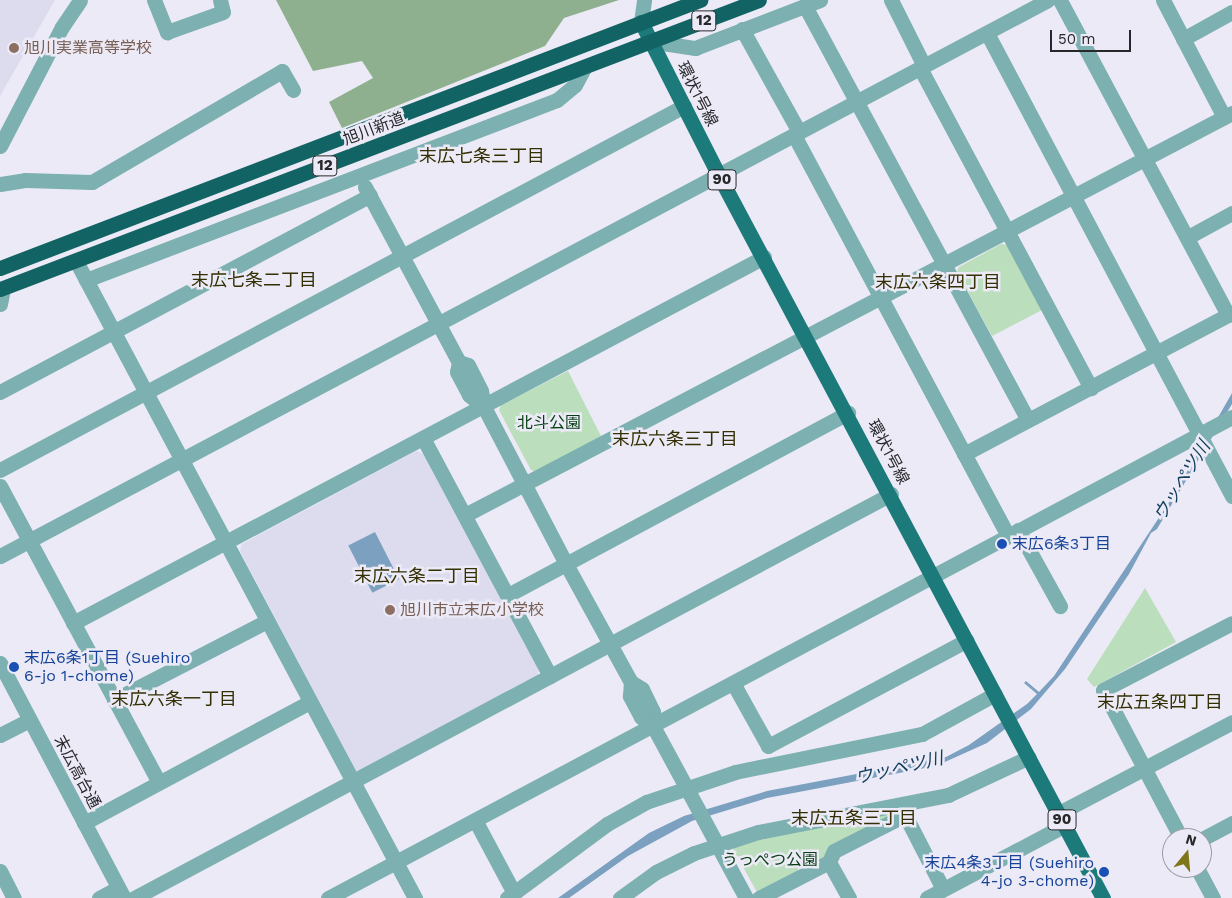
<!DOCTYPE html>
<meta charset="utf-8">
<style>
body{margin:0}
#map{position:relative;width:1232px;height:898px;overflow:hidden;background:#ebeaf6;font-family:"Work Sans","Noto Sans JP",sans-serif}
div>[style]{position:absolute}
.built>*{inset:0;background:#dddcef}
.green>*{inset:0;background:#bbdebc}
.forest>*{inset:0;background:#8eb08f}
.water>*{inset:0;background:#7ca0bf;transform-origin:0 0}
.minor>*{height:15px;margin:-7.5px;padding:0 7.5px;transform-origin:7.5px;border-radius:7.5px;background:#7db0b0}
.major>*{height:15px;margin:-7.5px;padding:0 7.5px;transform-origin:7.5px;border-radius:7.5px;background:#1d7a7a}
.highway>*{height:15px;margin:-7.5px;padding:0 7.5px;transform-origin:7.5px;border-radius:7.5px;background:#126363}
.dots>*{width:14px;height:14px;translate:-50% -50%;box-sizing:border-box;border:2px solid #ebeaf6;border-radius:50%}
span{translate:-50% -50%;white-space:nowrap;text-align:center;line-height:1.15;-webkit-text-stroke:5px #ebeaf6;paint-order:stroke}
.shield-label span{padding:1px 4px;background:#ebeaf6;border:1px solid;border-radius:4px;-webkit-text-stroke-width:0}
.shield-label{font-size:15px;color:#28282c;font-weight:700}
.education-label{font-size:16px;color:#785e54}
.left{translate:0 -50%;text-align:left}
.street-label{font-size:16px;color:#28282c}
.park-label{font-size:16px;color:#063d11}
.transit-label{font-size:16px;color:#164399}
.right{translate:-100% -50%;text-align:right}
.neighbourhood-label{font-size:18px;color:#343004}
.water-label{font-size:18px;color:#103c5b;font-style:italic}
.north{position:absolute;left:1162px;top:828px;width:50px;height:50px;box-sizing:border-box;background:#ebeaf6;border:1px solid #9d9ca5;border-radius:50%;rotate:17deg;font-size:14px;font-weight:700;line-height:20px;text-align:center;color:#28282c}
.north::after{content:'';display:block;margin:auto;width:18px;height:22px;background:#7f761a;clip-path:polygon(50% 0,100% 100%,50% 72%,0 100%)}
.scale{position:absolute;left:1050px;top:30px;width:81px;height:22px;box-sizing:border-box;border:2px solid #28282c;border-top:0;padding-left:6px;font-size:15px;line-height:18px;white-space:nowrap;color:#28282c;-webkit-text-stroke:4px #ebeaf6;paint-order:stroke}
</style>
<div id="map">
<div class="built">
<i style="clip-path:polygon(0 0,55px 0,0 96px)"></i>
<i style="clip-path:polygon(416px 451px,427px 455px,539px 668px,537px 677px,361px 772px,356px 771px,240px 551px,242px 544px)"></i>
</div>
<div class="green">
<i style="clip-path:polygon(1001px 244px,1008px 245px,1042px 310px,992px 336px,957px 272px,959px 267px)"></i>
<i style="clip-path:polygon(568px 371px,602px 438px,537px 472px,531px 470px,499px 410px,501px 405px)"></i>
<i style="clip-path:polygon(1145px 588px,1176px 642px,1094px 687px,1087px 679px)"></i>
<i style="clip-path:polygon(895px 810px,896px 814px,820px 863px,758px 894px,731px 845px)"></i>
</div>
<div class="forest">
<i style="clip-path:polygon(276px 0,619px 0,564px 18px,545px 46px,342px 128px,329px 102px,373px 78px,362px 61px,313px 71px)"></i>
</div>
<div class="water">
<i style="clip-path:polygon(1232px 393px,1232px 404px,1157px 529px,1151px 533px,1129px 574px,1065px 669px,1031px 709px,987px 743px,936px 766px,767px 798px,692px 821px,628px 856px,569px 898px,558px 898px,649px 833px,684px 816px,767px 791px,946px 757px,969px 745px,1027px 704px,1037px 694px,1024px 683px,1026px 681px,1039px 692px,1054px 676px,1172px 498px)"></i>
<i style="left:375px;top:532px;width:53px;height:30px;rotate:63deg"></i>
</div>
<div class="minor">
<i style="left:154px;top:0;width:35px;rotate:68deg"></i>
<i style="left:167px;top:32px;width:59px;rotate:-19.7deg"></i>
<i style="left:223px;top:12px;width:12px;rotate:-104deg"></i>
<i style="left:891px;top:0;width:74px;rotate:63.4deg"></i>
<i style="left:1163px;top:0;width:132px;rotate:62.5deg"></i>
<i style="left:805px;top:6px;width:470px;rotate:61.7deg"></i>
<i style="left:641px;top:22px;width:22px;rotate:-82deg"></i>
<i style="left:742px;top:29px;width:118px;rotate:61deg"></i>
<i style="left:987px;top:33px;width:524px;rotate:62.11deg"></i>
<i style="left:1183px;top:39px;width:56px;rotate:-28.9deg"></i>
<i style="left:649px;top:41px;width:47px;rotate:8.7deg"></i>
<i style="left:695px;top:48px;width:134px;rotate:-21deg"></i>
<i style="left:920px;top:68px;width:363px;rotate:61.9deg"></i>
<i style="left:794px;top:135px;width:455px;rotate:61.9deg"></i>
<i style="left:0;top:146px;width:134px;rotate:-62.5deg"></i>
<i style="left:62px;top:27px;width:32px;rotate:-56deg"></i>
<i style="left:0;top:184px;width:25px;rotate:-9deg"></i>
<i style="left:25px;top:180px;width:67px;rotate:1.7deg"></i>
<i style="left:92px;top:182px;width:220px;rotate:-30.3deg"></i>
<i style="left:282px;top:71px;width:22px;rotate:60deg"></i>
<i style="left:365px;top:187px;width:199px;rotate:61.8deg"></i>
<i style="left:459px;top:362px;width:10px;rotate:101deg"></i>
<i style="left:457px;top:372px;width:26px;rotate:62deg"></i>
<i style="left:469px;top:395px;width:19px;rotate:39deg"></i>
<i style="left:1188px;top:237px;width:50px;rotate:-28.6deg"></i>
<i style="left:76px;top:261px;width:722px;rotate:61.98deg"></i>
<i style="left:86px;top:280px;width:504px;rotate:-20.92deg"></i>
<i style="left:557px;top:100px;width:23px;rotate:-40deg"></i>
<i style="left:575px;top:85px;width:19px;rotate:-62deg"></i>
<i style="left:0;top:304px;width:16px;rotate:-79deg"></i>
<i style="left:459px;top:362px;width:9px;rotate:18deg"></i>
<i style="left:468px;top:365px;width:29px;rotate:63deg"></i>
<i style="left:481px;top:391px;width:16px;rotate:79deg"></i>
<i style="left:484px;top:407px;width:177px;rotate:62.4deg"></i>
<i style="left:566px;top:564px;width:135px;rotate:61.2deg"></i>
<i style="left:631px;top:682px;width:13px;rotate:32deg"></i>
<i style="left:642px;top:689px;width:25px;rotate:64deg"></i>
<i style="left:653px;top:712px;width:14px;rotate:90deg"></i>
<i style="left:653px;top:726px;width:15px;rotate:-143deg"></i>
<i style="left:641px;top:717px;width:24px;rotate:-118deg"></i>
<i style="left:630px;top:696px;width:14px;rotate:-86deg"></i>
<i style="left:0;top:392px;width:419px;rotate:-28deg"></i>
<i style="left:423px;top:438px;width:270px;rotate:61.9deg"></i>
<i style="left:964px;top:454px;width:298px;rotate:-27.8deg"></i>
<i style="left:1228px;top:315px;width:357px;rotate:-118.1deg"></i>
<i style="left:0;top:470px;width:775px;rotate:-28.02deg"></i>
<i style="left:0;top:486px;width:336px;rotate:61.8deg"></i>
<i style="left:465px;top:515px;width:866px;rotate:-27.66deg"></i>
<i style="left:1018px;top:530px;width:87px;rotate:61.1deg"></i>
<i style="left:0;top:556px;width:1186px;rotate:-27.95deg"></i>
<i style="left:508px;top:595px;width:386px;rotate:-28.2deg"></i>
<i style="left:73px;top:623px;width:782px;rotate:-27.91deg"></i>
<i style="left:0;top:663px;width:266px;rotate:62.2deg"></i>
<i style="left:733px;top:683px;width:72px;rotate:60.9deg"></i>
<i style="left:768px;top:746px;width:225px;rotate:-28deg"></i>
<i style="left:114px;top:700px;width:172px;rotate:-27.3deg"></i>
<i style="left:653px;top:726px;width:196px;rotate:61.6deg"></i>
<i style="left:0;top:735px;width:33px;rotate:-27deg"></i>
<i style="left:1059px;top:813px;width:195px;rotate:-27.7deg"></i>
<i style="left:905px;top:815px;width:83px;rotate:62.8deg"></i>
<i style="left:475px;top:820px;width:83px;rotate:61.9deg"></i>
<i style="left:84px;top:823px;width:256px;rotate:-28.2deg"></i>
<i style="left:1181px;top:838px;width:167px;rotate:-117.8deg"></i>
<i style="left:1103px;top:690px;width:145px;rotate:-27.4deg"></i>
<i style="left:1202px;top:839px;width:34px;rotate:-28deg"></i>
<i style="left:1197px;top:868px;width:34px;rotate:62deg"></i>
<i style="left:0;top:871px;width:30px;rotate:63deg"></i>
<i style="left:99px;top:898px;width:21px;rotate:-28deg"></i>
<i style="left:134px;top:898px;width:858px;rotate:-28.09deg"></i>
<i style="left:328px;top:898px;width:1024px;rotate:-28.02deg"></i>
<i style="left:507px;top:898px;width:124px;rotate:-36.5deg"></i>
<i style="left:607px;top:824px;width:45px;rotate:-29.4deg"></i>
<i style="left:646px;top:802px;width:94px;rotate:-18.6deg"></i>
<i style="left:735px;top:772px;width:191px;rotate:-11.5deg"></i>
<i style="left:922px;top:734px;width:83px;rotate:-28.7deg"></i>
<i style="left:620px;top:898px;width:44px;rotate:-35.8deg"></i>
<i style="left:656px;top:872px;width:42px;rotate:-26.6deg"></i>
<i style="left:694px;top:853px;width:67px;rotate:-18.2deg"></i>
<i style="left:758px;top:832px;width:194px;rotate:-11deg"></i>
<i style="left:948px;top:795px;width:89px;rotate:-25.1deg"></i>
<i style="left:759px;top:898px;width:79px;rotate:-27.2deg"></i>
<i style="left:849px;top:898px;width:41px;rotate:-119.1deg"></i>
<i style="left:829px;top:862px;width:12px;rotate:-66deg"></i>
<i style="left:834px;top:851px;width:80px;rotate:-26.9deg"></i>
<i style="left:905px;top:815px;width:11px;rotate:-112deg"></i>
<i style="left:927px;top:898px;width:156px;rotate:-27.9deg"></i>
</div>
<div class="major">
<i style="left:641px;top:22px;width:170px;rotate:63.1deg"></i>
<i style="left:718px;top:174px;width:820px;rotate:62deg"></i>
</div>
<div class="highway">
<i style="left:0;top:268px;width:750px;rotate:-20.95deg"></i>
<i style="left:0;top:289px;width:812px;rotate:-20.85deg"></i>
</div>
<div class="dots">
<i style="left:14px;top:48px;background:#8d6e63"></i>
<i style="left:1002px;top:544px;background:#1a4fb4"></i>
<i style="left:390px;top:610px;background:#8d6e63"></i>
<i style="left:14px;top:667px;background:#1a4fb4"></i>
<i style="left:1104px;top:872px;background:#1a4fb4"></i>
</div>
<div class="shield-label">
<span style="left:704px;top:21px">12</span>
<span style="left:325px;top:166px">12</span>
<span style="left:722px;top:180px">90</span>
<span style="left:1062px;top:820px">90</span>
</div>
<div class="education-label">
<span class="left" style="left:24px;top:48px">旭川実業高等学校</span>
<span class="left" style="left:400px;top:610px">旭川市立末広小学校</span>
</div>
<div class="street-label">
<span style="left:697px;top:94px;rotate:63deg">環状1号線</span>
<span style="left:374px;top:129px;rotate:-21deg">旭川新道</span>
<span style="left:888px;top:452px;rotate:62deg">環状1号線</span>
<span style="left:77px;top:772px;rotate:62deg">末広高台通</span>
</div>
<div class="park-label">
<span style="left:549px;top:423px">北斗公園</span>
<span style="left:770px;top:860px">うっぺつ公園</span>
</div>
<div class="transit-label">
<span class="left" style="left:1012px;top:544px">末広6条3丁目</span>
<span class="left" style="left:24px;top:667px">末広6条1丁目 (Suehiro<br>6-jo 1-chome)</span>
<span class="right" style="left:1094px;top:872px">末広4条3丁目 (Suehiro<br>4-jo 3-chome)</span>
</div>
<div class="neighbourhood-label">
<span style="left:482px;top:156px">末広七条三丁目</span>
<span style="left:254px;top:280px">末広七条二丁目</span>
<span style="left:938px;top:282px">末広六条四丁目</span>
<span style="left:675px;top:439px">末広六条三丁目</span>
<span style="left:417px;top:576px">末広六条二丁目</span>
<span style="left:174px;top:699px">末広六条一丁目</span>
<span style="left:1160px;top:702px">末広五条四丁目</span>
<span style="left:854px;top:818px">末広五条三丁目</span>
</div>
<div class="water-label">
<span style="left:1182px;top:481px;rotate:-58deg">ウッペツ川</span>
<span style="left:899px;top:768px;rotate:-13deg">ウッペツ川</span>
</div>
<div class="north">N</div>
<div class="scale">50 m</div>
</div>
